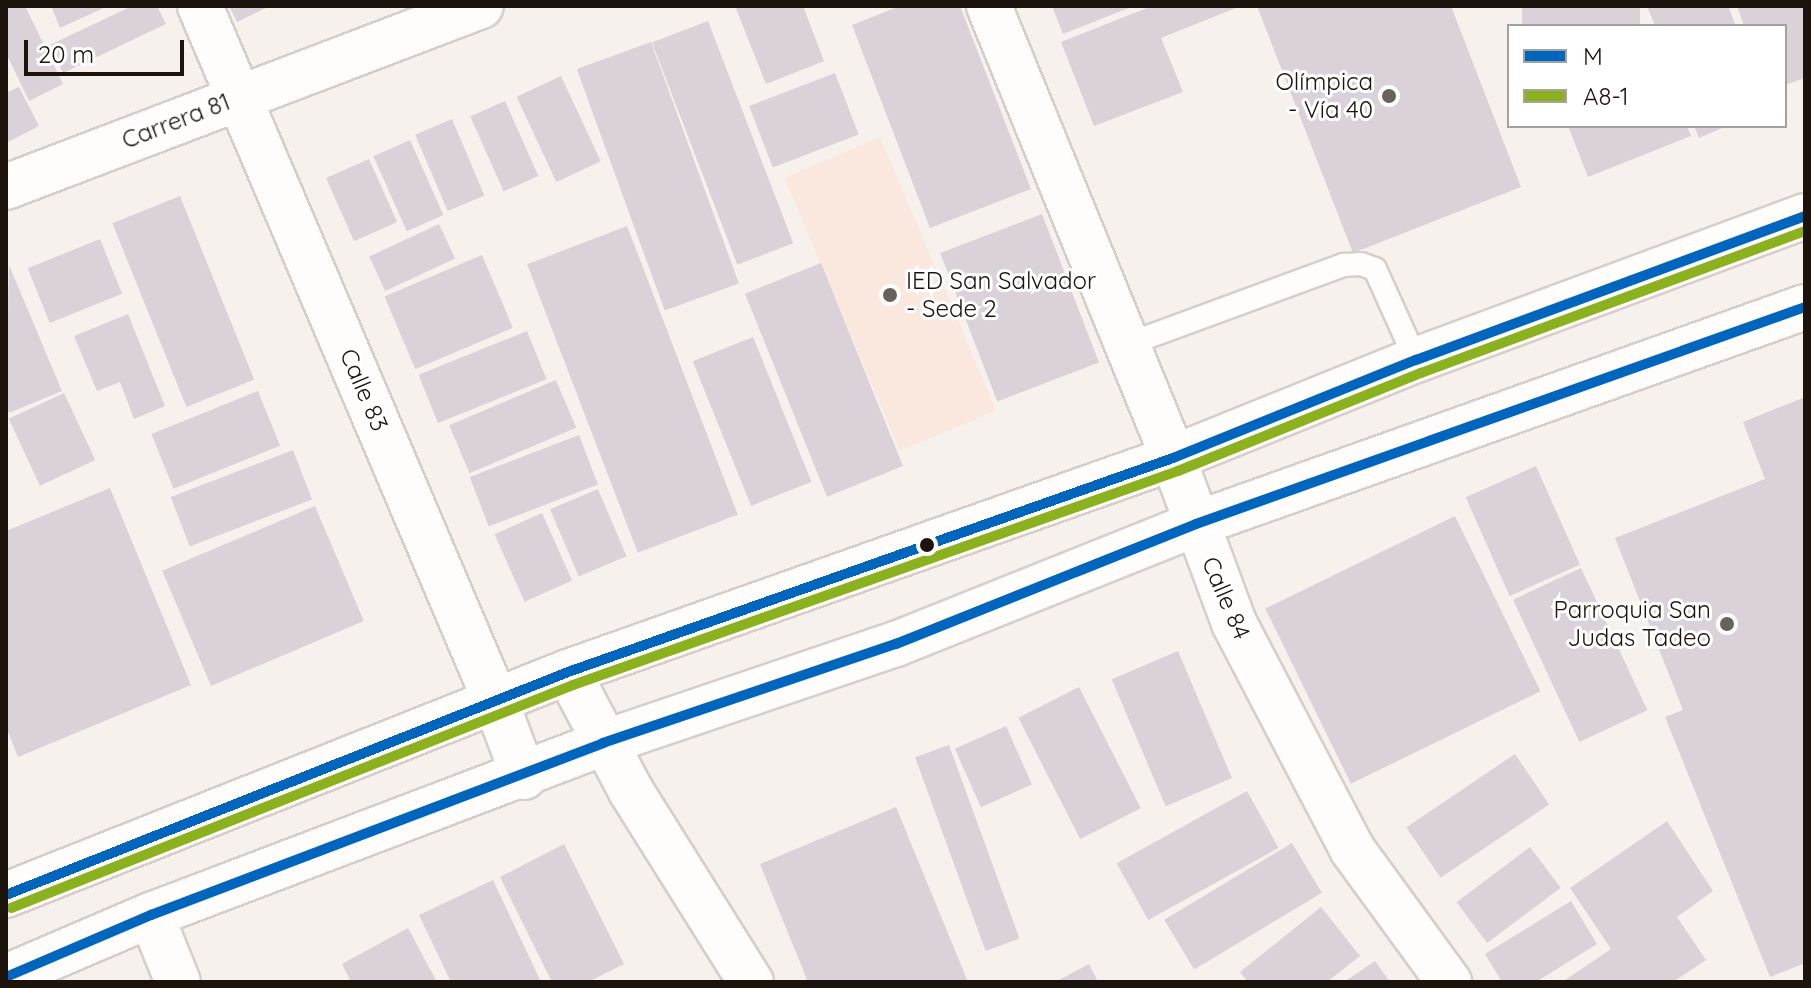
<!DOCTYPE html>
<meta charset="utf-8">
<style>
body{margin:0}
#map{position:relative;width:1811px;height:988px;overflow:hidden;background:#f7f1ed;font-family:Quicksand,sans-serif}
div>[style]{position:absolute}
.built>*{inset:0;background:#fae7dd;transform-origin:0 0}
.building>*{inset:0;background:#dad1d9;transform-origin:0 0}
.roads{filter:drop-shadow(2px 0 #d7ceca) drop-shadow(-2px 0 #d7ceca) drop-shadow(0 2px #d7ceca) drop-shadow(0 -2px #d7ceca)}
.service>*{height:22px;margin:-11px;padding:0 11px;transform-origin:11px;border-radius:11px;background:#fefdfc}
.minor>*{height:44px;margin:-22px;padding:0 22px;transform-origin:22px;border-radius:22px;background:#fefdfc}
.trunk>*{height:44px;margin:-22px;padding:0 22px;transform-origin:22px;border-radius:22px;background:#fefdfc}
.bus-1>*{height:10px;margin:-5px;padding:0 5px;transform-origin:5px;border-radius:5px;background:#0065bd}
.bus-2>*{height:10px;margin:-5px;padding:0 5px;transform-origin:5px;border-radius:5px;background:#8cb11e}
.dots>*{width:22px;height:22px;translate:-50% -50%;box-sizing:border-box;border:4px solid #fff;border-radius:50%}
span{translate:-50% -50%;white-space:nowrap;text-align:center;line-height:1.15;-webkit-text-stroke:6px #fff;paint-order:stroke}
.poi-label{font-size:24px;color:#1c130d}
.right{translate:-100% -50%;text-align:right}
.left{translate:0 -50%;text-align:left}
.street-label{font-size:24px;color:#1c130d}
.frame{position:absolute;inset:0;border:8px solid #1c130d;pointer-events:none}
.legend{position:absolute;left:1507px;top:24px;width:280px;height:104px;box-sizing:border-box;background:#fff;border:2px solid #a4a19e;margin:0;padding:10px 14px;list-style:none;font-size:24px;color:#1c130d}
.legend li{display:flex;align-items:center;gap:16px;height:40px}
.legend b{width:40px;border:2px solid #a4a19e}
.scale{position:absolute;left:24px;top:40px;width:160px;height:36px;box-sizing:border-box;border:4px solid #1c130d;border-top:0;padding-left:10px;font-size:24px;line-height:28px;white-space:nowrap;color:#1c130d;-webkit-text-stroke:6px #fff;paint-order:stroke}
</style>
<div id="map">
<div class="built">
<i style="left:880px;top:137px;width:297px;height:104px;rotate:67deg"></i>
</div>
<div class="building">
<i style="clip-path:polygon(6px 6px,25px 6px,63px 84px,29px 101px,6px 53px)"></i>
<i style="clip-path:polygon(51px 6px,108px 6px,60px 28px)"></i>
<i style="clip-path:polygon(132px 6px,157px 6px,166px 24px,63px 73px,50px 45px)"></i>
<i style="clip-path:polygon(229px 6px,270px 6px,237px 22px)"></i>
<i style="clip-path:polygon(735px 6px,803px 6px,824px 61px,766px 84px)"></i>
<i style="clip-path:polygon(900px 6px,960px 6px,1031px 189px,930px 228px,852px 25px)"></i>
<i style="clip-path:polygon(1052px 6px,1134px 6px,1063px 34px)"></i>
<i style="clip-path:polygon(1152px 6px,1241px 6px,1161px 38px,1183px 92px,1094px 126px,1061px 42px)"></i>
<i style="clip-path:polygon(1257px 6px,1451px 6px,1521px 187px,1353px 253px)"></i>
<i style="left:1522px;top:6px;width:118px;height:22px"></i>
<i style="clip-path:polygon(1647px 6px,1728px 6px,1736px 26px,1655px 26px)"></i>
<i style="clip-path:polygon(1737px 6px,1805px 6px,1805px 78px,1785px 85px,1785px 26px,1744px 26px)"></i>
<i style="left:708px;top:21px;width:238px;height:60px;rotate:69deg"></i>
<i style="left:651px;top:42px;width:257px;height:79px;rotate:70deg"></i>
<i style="left:835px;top:73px;width:66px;height:92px;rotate:69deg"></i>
<i style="left:561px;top:76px;width:94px;height:49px;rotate:65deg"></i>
<i style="clip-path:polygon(19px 87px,39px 126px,6px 143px,6px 93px)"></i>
<i style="left:505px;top:101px;width:82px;height:38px;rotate:66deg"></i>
<i style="left:452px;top:119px;width:83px;height:40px;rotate:67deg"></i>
<i style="clip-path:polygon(1568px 126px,1687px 126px,1691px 136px,1588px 177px)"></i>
<i style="clip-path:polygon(1694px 126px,1727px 126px,1699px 138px)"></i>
<i style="left:410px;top:140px;width:82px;height:40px;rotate:66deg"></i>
<i style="left:369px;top:159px;width:69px;height:47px;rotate:66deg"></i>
<i style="left:180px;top:196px;width:198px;height:73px;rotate:68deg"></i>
<i style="left:1042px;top:214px;width:159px;height:109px;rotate:69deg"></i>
<i style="left:439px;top:224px;width:38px;height:77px;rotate:65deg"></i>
<i style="left:627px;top:226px;width:309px;height:107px;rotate:69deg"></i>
<i style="left:100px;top:239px;width:59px;height:78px;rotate:68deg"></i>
<i style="left:482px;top:255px;width:79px;height:106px;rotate:67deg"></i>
<i style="left:821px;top:263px;width:219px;height:82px;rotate:68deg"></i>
<i style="clip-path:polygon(9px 265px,62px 391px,9px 413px,6px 405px)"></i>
<i style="clip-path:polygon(128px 314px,165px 406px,134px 419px,120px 382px,97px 391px,74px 336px)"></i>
<i style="left:527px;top:331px;width:52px;height:117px;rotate:68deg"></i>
<i style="left:753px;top:337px;width:156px;height:65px;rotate:68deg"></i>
<i style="left:556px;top:380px;width:52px;height:116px;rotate:67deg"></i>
<i style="left:258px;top:391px;width:59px;height:115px;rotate:68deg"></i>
<i style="left:64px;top:393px;width:74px;height:61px;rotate:65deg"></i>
<i style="clip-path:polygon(1805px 397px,1805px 963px,1770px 977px,1665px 717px,1683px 710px,1615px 538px,1765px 479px,1743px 422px)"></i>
<i style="left:579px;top:435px;width:53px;height:117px;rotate:69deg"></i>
<i style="left:293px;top:450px;width:53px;height:131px;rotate:69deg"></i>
<i style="left:1536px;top:466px;width:108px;height:77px;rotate:66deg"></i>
<i style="clip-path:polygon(110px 488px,191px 685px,18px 757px,6px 727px,6px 531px)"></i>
<i style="left:598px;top:489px;width:73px;height:52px;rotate:67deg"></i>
<i style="left:315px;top:506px;width:125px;height:166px;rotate:67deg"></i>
<i style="left:542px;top:513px;width:74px;height:52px;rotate:66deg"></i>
<i style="left:1455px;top:516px;width:195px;height:211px;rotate:64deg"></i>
<i style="left:1581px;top:568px;width:157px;height:75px;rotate:65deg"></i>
<i style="left:1178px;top:651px;width:138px;height:72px;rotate:67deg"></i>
<i style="left:1079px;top:687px;width:136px;height:68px;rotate:63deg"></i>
<i style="left:1006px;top:726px;width:64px;height:56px;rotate:66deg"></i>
<i style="left:949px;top:745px;width:206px;height:36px;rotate:70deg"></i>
<i style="left:1515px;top:754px;width:61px;height:131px;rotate:56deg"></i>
<i style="left:1247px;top:791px;width:65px;height:149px;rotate:61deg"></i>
<i style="clip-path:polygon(896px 807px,968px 982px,808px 982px,760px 864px)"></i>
<i style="clip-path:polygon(1667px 821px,1713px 891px,1677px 917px,1706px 960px,1673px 982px,1562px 982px,1611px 949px,1570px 888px)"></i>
<i style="left:1292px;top:843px;width:58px;height:149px;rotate:59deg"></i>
<i style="clip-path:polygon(564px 844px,624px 964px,588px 982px,552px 982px,500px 877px)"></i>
<i style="left:1530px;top:847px;width:51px;height:92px;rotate:53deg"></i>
<i style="clip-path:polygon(493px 880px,541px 982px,451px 982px,419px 915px)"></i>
<i style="clip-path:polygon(1571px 901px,1597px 944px,1536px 982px,1502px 982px,1485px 954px)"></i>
<i style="clip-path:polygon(1321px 907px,1360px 956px,1327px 982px,1248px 982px,1240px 972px)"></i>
<i style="clip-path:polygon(408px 928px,437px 982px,351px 982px,342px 964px)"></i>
<i style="clip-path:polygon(1375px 961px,1390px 982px,1344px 982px)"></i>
<i style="clip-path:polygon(1089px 964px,1098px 982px,1055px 982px)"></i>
</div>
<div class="roads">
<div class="service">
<i style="left:1126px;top:345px;width:232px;rotate:-20.2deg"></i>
<i style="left:1344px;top:265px;width:17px;rotate:-3deg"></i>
<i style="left:1361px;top:264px;width:15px;rotate:20deg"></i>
<i style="left:1375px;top:269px;width:100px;rotate:65.7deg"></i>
</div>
<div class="minor">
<i style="left:200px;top:6px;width:756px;rotate:66.96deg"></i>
<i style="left:496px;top:702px;width:80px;rotate:69.5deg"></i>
<i style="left:989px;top:6px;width:488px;rotate:67.8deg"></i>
<i style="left:1173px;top:458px;width:176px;rotate:69.7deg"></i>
<i style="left:1234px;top:623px;width:255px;rotate:62.4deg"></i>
<i style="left:1352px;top:849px;width:165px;rotate:53.9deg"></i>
<i style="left:6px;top:187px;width:508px;rotate:-20.86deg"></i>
<i style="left:568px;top:672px;width:135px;rotate:62.1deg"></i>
<i style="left:631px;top:791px;width:226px;rotate:57.9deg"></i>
<i style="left:151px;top:915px;width:72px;rotate:68.1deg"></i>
</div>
<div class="trunk">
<i style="left:6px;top:895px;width:605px;rotate:-21.64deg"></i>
<i style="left:568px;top:672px;width:642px;rotate:-19.48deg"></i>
<i style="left:1173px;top:458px;width:262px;rotate:-22deg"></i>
<i style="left:1416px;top:360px;width:415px;rotate:-20.3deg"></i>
<i style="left:6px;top:977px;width:158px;rotate:-23.2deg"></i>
<i style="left:151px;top:915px;width:484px;rotate:-20.8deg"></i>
<i style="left:603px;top:743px;width:309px;rotate:-18.7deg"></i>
<i style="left:896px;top:644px;width:323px;rotate:-21.8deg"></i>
<i style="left:1196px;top:524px;width:647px;rotate:-19.61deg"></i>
</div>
</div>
<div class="bus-1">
<i style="left:6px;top:895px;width:605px;rotate:-21.64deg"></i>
<i style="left:568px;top:672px;width:642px;rotate:-19.48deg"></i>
<i style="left:1173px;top:458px;width:262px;rotate:-22deg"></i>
<i style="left:1416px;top:360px;width:415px;rotate:-20.3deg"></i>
<i style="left:6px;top:977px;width:158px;rotate:-23.2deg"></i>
<i style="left:151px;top:915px;width:484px;rotate:-20.8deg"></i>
<i style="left:603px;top:743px;width:309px;rotate:-18.7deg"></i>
<i style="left:896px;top:644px;width:323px;rotate:-21.8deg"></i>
<i style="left:1196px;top:524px;width:647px;rotate:-19.61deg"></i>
</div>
<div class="bus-2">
<i style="left:11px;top:908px;width:605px;rotate:-21.64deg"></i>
<i style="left:573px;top:685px;width:642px;rotate:-19.48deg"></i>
<i style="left:1178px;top:471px;width:262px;rotate:-22deg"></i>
<i style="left:1421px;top:373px;width:409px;rotate:-20.3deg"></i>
</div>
<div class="dots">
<i style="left:1389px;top:96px;background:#69615b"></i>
<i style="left:890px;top:295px;background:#69615b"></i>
<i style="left:927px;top:545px;background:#1c130d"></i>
<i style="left:1727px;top:624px;background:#69615b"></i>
</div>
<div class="poi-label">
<span class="right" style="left:1373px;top:96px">Olímpica<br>- Vía 40</span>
<span class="left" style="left:906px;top:295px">IED San Salvador<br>- Sede 2</span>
<span class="right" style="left:1711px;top:624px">Parroquia San<br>Judas Tadeo</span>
</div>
<div class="street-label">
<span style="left:176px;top:121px;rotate:-21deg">Carrera 81</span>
<span style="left:364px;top:390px;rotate:67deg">Calle 83</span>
<span style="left:1226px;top:598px;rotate:67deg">Calle 84</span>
</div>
<div class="frame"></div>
<ul class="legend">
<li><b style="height:10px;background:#0065bd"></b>M</li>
<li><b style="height:10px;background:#8cb11e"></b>A8-1</li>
</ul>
<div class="scale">20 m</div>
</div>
